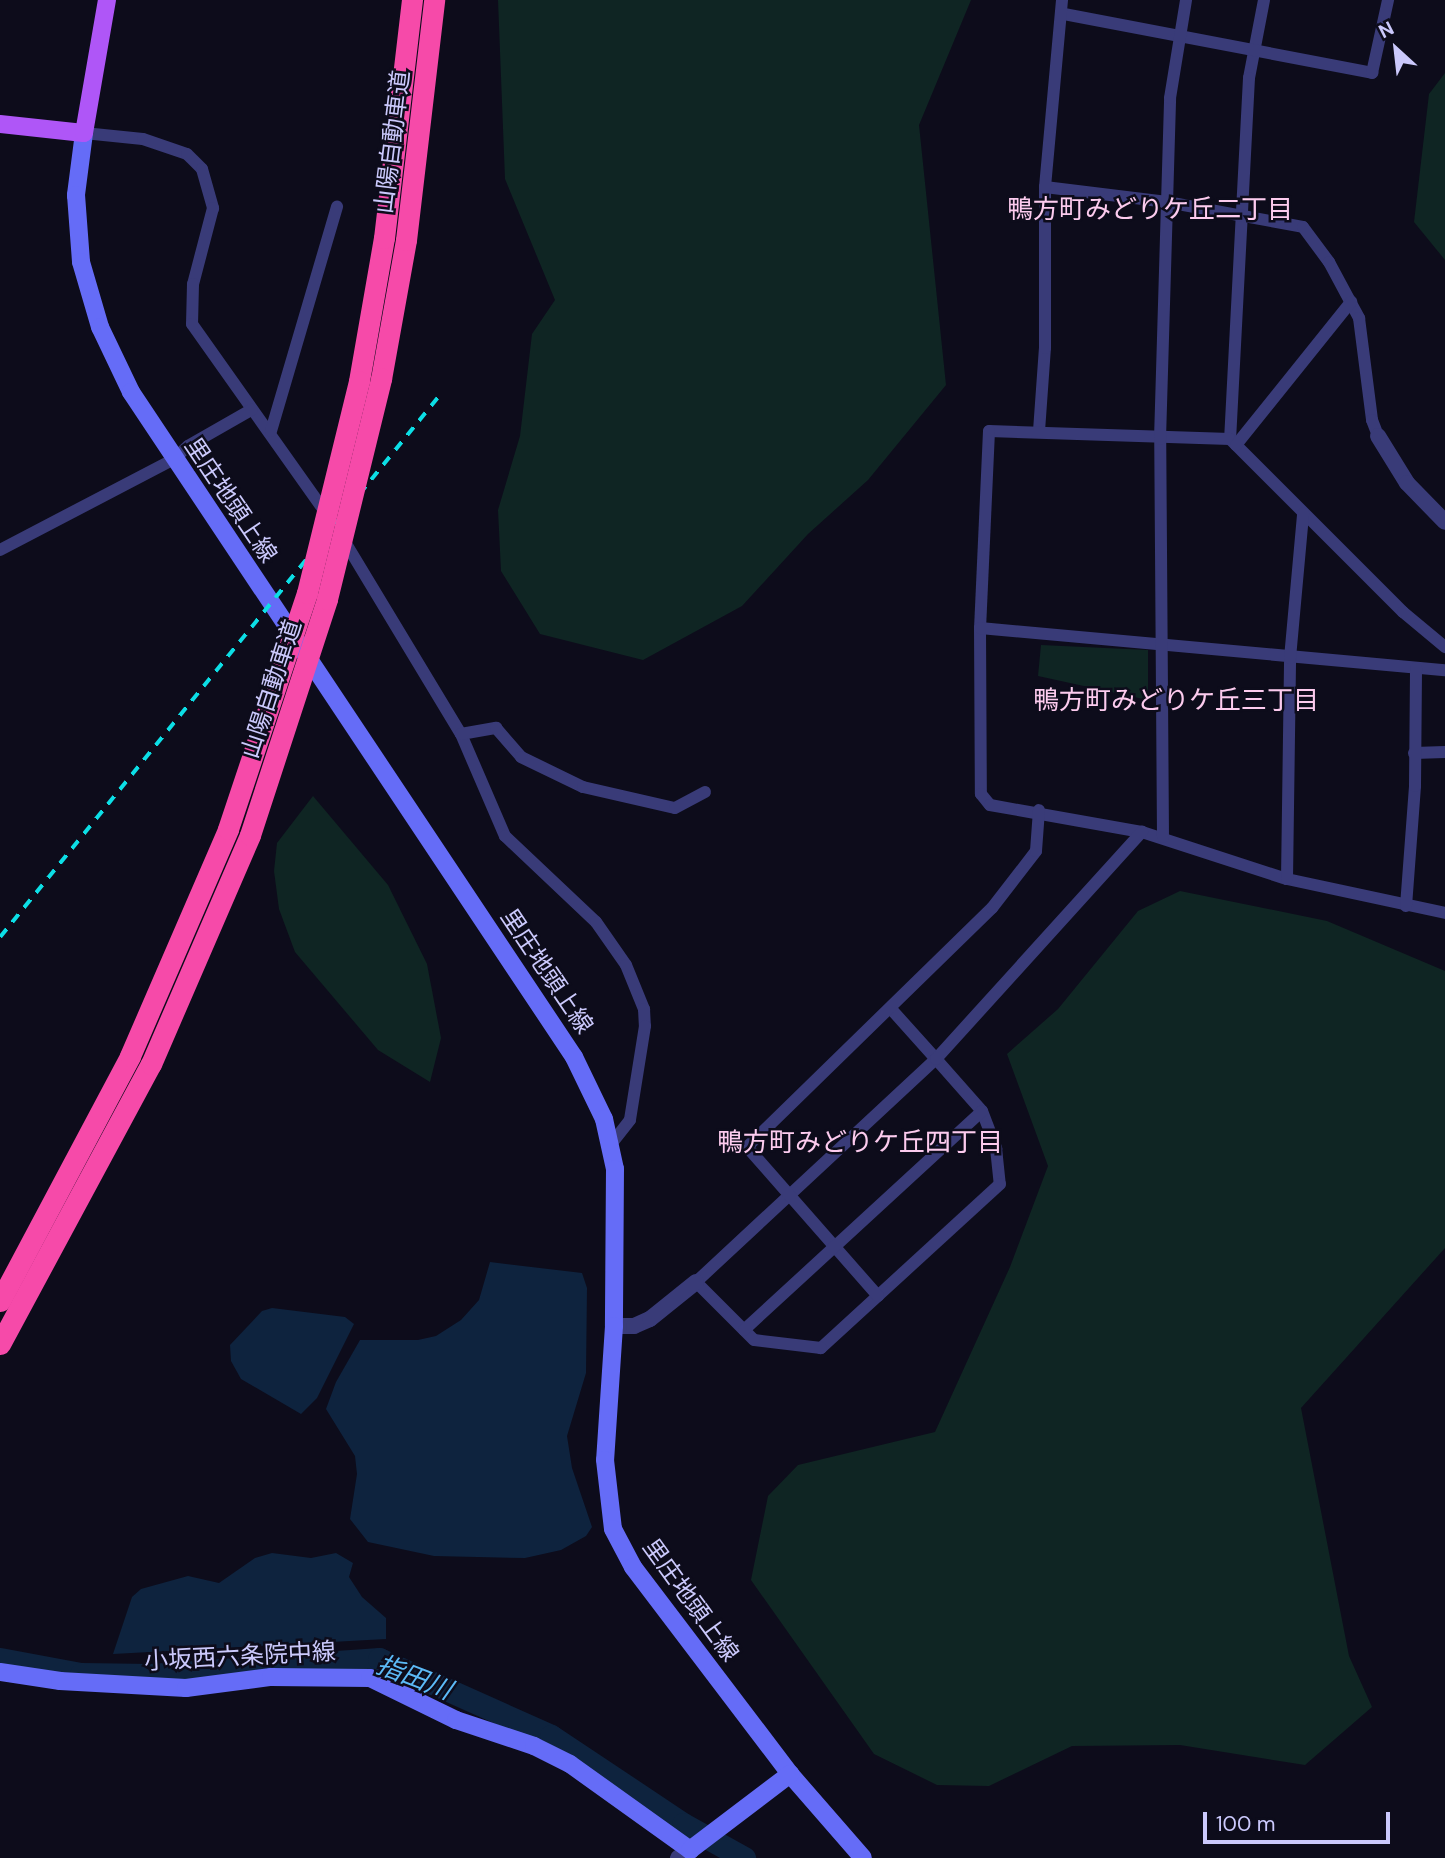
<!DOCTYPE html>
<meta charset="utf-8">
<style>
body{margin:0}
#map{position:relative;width:1445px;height:1858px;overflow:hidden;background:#0d0c1b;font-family:"DM Sans","Noto Sans JP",sans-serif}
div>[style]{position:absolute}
.green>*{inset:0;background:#0f2523}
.water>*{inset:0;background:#0e233e}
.river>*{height:23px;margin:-11.5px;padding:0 11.5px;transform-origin:11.5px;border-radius:11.5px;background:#0e233e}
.minor>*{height:12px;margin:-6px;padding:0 6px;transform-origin:6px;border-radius:6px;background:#393b78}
.tertiary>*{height:16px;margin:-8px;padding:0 8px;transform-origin:8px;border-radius:8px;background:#393b78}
.secondary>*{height:18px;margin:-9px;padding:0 9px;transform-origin:9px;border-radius:9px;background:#656cf7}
.primary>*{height:18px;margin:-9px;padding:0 9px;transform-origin:9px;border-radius:9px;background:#af56f7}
.motorway>*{height:21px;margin:-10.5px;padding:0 10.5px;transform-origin:10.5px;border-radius:10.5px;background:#f64aa9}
.rail>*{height:3.5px;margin-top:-1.75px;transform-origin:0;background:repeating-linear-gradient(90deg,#0cdfe6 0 10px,transparent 0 19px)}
.motorway-bridge>*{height:21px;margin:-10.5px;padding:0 10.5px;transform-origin:10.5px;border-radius:10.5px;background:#f64aa9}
span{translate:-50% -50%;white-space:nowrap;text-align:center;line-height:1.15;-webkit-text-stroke:5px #0d0c1b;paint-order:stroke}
.street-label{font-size:24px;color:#cbc9fc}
.neighbourhood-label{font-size:26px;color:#fccbee}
.water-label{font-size:26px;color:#5cbaf7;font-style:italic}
.north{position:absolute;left:1361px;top:14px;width:70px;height:70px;-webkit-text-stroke:5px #0d0c1b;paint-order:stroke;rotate:333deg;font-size:19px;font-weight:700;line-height:28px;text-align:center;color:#cbc9fc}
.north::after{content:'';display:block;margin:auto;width:24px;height:32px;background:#cbc9fc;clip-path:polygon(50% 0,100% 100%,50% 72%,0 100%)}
.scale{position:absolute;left:1203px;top:1812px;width:187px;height:32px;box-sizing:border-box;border:4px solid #cbc9fc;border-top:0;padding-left:9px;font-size:21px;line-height:24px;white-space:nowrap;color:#cbc9fc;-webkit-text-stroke:5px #0d0c1b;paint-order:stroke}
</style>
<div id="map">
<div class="green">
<i style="clip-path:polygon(498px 0,971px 0,919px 125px,946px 385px,868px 480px,808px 534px,742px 606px,643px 660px,540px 634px,501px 571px,498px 510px,520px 436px,532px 334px,555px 300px,505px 179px)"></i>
<i style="clip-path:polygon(1445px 73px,1445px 260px,1414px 222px,1429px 94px)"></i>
<i style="clip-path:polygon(1041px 645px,1148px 650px,1148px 700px,1038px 676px)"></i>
<i style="clip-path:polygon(313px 796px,388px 885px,427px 964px,441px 1038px,430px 1082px,378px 1050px,295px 952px,279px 909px,274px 871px,277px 843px)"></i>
<i style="clip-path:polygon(1180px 891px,1327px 921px,1445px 971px,1445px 1248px,1301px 1408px,1349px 1656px,1372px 1707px,1305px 1765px,1180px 1745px,1072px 1746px,989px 1786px,937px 1785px,874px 1754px,751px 1580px,768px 1496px,798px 1465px,935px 1432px,1010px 1267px,1048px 1166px,1007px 1054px,1058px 1009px,1138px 911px)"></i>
</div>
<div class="water">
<i style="clip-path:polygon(490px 1262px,582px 1273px,587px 1288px,586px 1373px,567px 1436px,572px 1468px,592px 1527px,586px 1536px,561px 1550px,525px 1558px,434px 1556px,368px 1542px,350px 1519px,357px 1474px,355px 1456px,326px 1409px,336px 1382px,360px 1340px,418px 1340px,436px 1336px,461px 1320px,479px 1300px)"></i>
<i style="clip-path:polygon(272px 1308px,345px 1317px,354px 1324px,317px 1398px,301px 1414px,241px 1379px,231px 1361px,230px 1345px,262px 1311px)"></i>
<i style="clip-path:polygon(272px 1553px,311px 1558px,336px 1553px,353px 1563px,349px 1577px,362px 1597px,386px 1618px,386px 1639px,113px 1654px,132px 1597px,141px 1589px,188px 1576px,219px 1583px,255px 1558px)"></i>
</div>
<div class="river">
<i style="left:0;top:1659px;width:82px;rotate:10.5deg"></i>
<i style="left:81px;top:1674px;width:69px;rotate:0.8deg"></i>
<i style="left:150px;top:1675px;width:230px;rotate:-4deg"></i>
<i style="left:379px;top:1659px;width:188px;rotate:24.1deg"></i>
<i style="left:551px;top:1736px;width:159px;rotate:33.7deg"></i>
<i style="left:683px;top:1824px;width:70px;rotate:29.1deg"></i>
</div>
<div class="minor">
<i style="left:1264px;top:0;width:79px;rotate:100.9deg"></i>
<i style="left:1249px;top:78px;width:361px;rotate:93deg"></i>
<i style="left:1230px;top:439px;width:245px;rotate:45deg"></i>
<i style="left:1403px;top:612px;width:55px;rotate:39.8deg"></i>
<i style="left:1064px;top:14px;width:314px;rotate:10.8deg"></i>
<i style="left:1372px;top:73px;width:75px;rotate:-77.6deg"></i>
<i style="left:84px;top:133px;width:59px;rotate:5.8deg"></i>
<i style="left:143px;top:139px;width:46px;rotate:18.8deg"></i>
<i style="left:187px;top:154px;width:21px;rotate:45deg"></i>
<i style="left:202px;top:169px;width:41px;rotate:74.2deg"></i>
<i style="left:213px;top:208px;width:79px;rotate:104.7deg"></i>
<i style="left:193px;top:284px;width:40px;rotate:91.4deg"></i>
<i style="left:192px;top:324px;width:235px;rotate:54.7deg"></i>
<i style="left:1045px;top:187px;width:123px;rotate:7deg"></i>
<i style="left:1167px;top:202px;width:138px;rotate:10.4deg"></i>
<i style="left:1303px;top:227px;width:44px;rotate:53.4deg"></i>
<i style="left:1329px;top:262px;width:64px;rotate:61.8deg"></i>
<i style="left:1359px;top:318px;width:103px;rotate:82.7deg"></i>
<i style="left:1372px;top:420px;width:17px;rotate:69deg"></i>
<i style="left:271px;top:431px;width:234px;rotate:-73.6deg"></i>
<i style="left:1039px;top:431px;width:83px;rotate:-85.9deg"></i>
<i style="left:1045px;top:348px;width:161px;rotate:-90deg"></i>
<i style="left:1045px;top:187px;width:188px;rotate:-84.8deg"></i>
<i style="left:1230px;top:439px;width:241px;rotate:-178.1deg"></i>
<i style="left:989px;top:431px;width:197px;rotate:92.6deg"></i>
<i style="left:980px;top:628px;width:166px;rotate:89.7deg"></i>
<i style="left:981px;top:794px;width:14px;rotate:51deg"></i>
<i style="left:990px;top:805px;width:154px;rotate:10.1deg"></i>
<i style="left:1142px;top:832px;width:152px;rotate:18deg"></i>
<i style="left:1287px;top:879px;width:162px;rotate:12.1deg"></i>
<i style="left:1236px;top:445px;width:184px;rotate:-51.2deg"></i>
<i style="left:342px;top:537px;width:230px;rotate:58.9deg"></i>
<i style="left:461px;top:734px;width:111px;rotate:66.7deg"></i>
<i style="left:505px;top:836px;width:125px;rotate:43.4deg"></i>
<i style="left:596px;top:922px;width:52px;rotate:55.1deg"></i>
<i style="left:626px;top:965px;width:48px;rotate:67.8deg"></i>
<i style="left:644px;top:1009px;width:17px;rotate:87deg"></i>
<i style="left:645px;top:1026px;width:95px;rotate:99.1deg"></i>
<i style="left:630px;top:1120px;width:31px;rotate:128deg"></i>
<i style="left:0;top:550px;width:196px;rotate:-27.6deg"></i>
<i style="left:174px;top:459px;width:19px;rotate:-43deg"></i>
<i style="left:188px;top:446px;width:73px;rotate:-29.7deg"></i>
<i style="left:980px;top:628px;width:467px;rotate:5.2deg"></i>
<i style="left:461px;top:734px;width:36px;rotate:-10deg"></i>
<i style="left:496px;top:728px;width:38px;rotate:49deg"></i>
<i style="left:521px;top:757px;width:69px;rotate:25.8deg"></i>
<i style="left:583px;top:787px;width:94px;rotate:12.9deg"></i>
<i style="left:675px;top:808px;width:34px;rotate:-28deg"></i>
<i style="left:1414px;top:753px;width:31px;rotate:-2deg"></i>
<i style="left:1163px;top:837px;width:398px;rotate:-90.4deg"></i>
<i style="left:1160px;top:439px;width:341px;rotate:-88.3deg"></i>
<i style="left:1170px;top:98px;width:99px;rotate:-80.7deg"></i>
<i style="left:1287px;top:879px;width:221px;rotate:-89.2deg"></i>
<i style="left:1290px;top:658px;width:145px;rotate:-84.8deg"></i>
<i style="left:1406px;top:906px;width:120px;rotate:-85.7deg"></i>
<i style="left:1415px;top:786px;width:118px;rotate:-89.5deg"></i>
<i style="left:892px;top:1010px;width:66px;rotate:48.1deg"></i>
<i style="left:936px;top:1059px;width:69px;rotate:48.5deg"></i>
<i style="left:982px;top:1111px;width:40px;rotate:69deg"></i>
<i style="left:996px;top:1148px;width:36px;rotate:84deg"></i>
<i style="left:1000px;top:1184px;width:243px;rotate:137.5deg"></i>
<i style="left:821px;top:1348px;width:67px;rotate:-173.2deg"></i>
<i style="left:754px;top:1340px;width:82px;rotate:-135deg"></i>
<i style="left:696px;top:1282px;width:328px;rotate:-42.9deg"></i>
<i style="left:936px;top:1059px;width:307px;rotate:-47.8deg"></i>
<i style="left:878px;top:1296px;width:198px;rotate:-131.3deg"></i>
<i style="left:747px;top:1147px;width:342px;rotate:-44.3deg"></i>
<i style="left:992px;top:908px;width:72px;rotate:-52.3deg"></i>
<i style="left:1036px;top:851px;width:41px;rotate:-85.8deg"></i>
<i style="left:744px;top:1330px;width:323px;rotate:-42.6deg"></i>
</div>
<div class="tertiary">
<i style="left:1378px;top:436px;width:55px;rotate:58.3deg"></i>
<i style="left:1407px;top:483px;width:54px;rotate:45.7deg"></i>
<i style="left:614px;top:1326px;width:20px"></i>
<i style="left:634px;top:1326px;width:17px;rotate:-24deg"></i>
<i style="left:650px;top:1319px;width:59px;rotate:-38.8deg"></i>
<i style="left:678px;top:1858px;width:14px;rotate:-34deg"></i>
</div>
<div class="secondary">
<i style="left:84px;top:133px;width:63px;rotate:97.4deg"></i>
<i style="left:76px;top:195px;width:67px;rotate:85.7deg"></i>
<i style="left:81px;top:262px;width:68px;rotate:73.7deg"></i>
<i style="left:100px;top:327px;width:72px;rotate:64.5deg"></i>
<i style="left:131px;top:392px;width:799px;rotate:56.33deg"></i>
<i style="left:574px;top:1057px;width:69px;rotate:64.2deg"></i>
<i style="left:604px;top:1119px;width:51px;rotate:77.6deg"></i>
<i style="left:615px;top:1169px;width:157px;rotate:90.4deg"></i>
<i style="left:614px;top:1326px;width:134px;rotate:93.8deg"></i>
<i style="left:605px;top:1460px;width:69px;rotate:83.4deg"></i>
<i style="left:613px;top:1529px;width:43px;rotate:62.2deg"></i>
<i style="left:633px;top:1567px;width:260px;rotate:52.8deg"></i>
<i style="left:790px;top:1774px;width:111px;rotate:49deg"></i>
<i style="left:0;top:1672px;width:61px;rotate:8.5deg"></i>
<i style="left:60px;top:1681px;width:126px;rotate:3.2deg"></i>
<i style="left:186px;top:1688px;width:86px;rotate:-7.4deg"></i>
<i style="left:271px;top:1677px;width:99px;rotate:0.6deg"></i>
<i style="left:370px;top:1678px;width:96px;rotate:26deg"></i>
<i style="left:456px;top:1720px;width:82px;rotate:18.4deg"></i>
<i style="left:534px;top:1746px;width:40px;rotate:26.6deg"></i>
<i style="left:570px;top:1764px;width:148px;rotate:35.6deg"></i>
<i style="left:690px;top:1850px;width:126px;rotate:-37.2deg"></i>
</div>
<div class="primary">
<i style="left:0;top:124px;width:84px;rotate:6.1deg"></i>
<i style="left:84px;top:133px;width:135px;rotate:-80.2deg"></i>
</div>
<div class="motorway">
<i style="left:381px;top:379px;width:141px;rotate:-79.8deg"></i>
<i style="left:406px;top:240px;width:242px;rotate:-83.3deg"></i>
<i style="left:359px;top:381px;width:145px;rotate:-80.1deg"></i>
<i style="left:384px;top:238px;width:240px;rotate:-83.3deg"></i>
<i style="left:0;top:1301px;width:277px;rotate:-62deg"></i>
<i style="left:130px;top:1056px;width:247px;rotate:-66.6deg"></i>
<i style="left:0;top:1344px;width:318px;rotate:-61.7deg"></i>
<i style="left:151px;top:1064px;width:249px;rotate:-66.6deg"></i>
</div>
<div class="rail">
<i style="left:0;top:937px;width:695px;rotate:-50.95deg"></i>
</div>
<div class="motorway-bridge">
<i style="left:228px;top:829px;width:249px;rotate:-71.5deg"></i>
<i style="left:307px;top:593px;width:218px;rotate:-76.2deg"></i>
<i style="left:250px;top:835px;width:248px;rotate:-71.9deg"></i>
<i style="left:327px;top:599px;width:227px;rotate:-76.2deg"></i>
</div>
<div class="street-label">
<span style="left:392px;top:142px;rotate:-83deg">山陽自動車道</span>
<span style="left:231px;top:500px;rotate:56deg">里庄地頭上線</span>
<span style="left:271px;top:689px;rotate:-72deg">山陽自動車道</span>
<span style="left:547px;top:971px;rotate:56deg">里庄地頭上線</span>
<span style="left:691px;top:1600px;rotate:54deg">里庄地頭上線</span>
<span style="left:240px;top:1656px;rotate:-3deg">小坂西六条院中線</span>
</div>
<div class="neighbourhood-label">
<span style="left:1150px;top:210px">鴨方町みどりケ丘二丁目</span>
<span style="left:1176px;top:701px">鴨方町みどりケ丘三丁目</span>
<span style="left:860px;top:1143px">鴨方町みどりケ丘四丁目</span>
</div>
<div class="water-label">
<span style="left:414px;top:1678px;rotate:21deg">指田川</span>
</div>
<div class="north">N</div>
<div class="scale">100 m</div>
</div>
